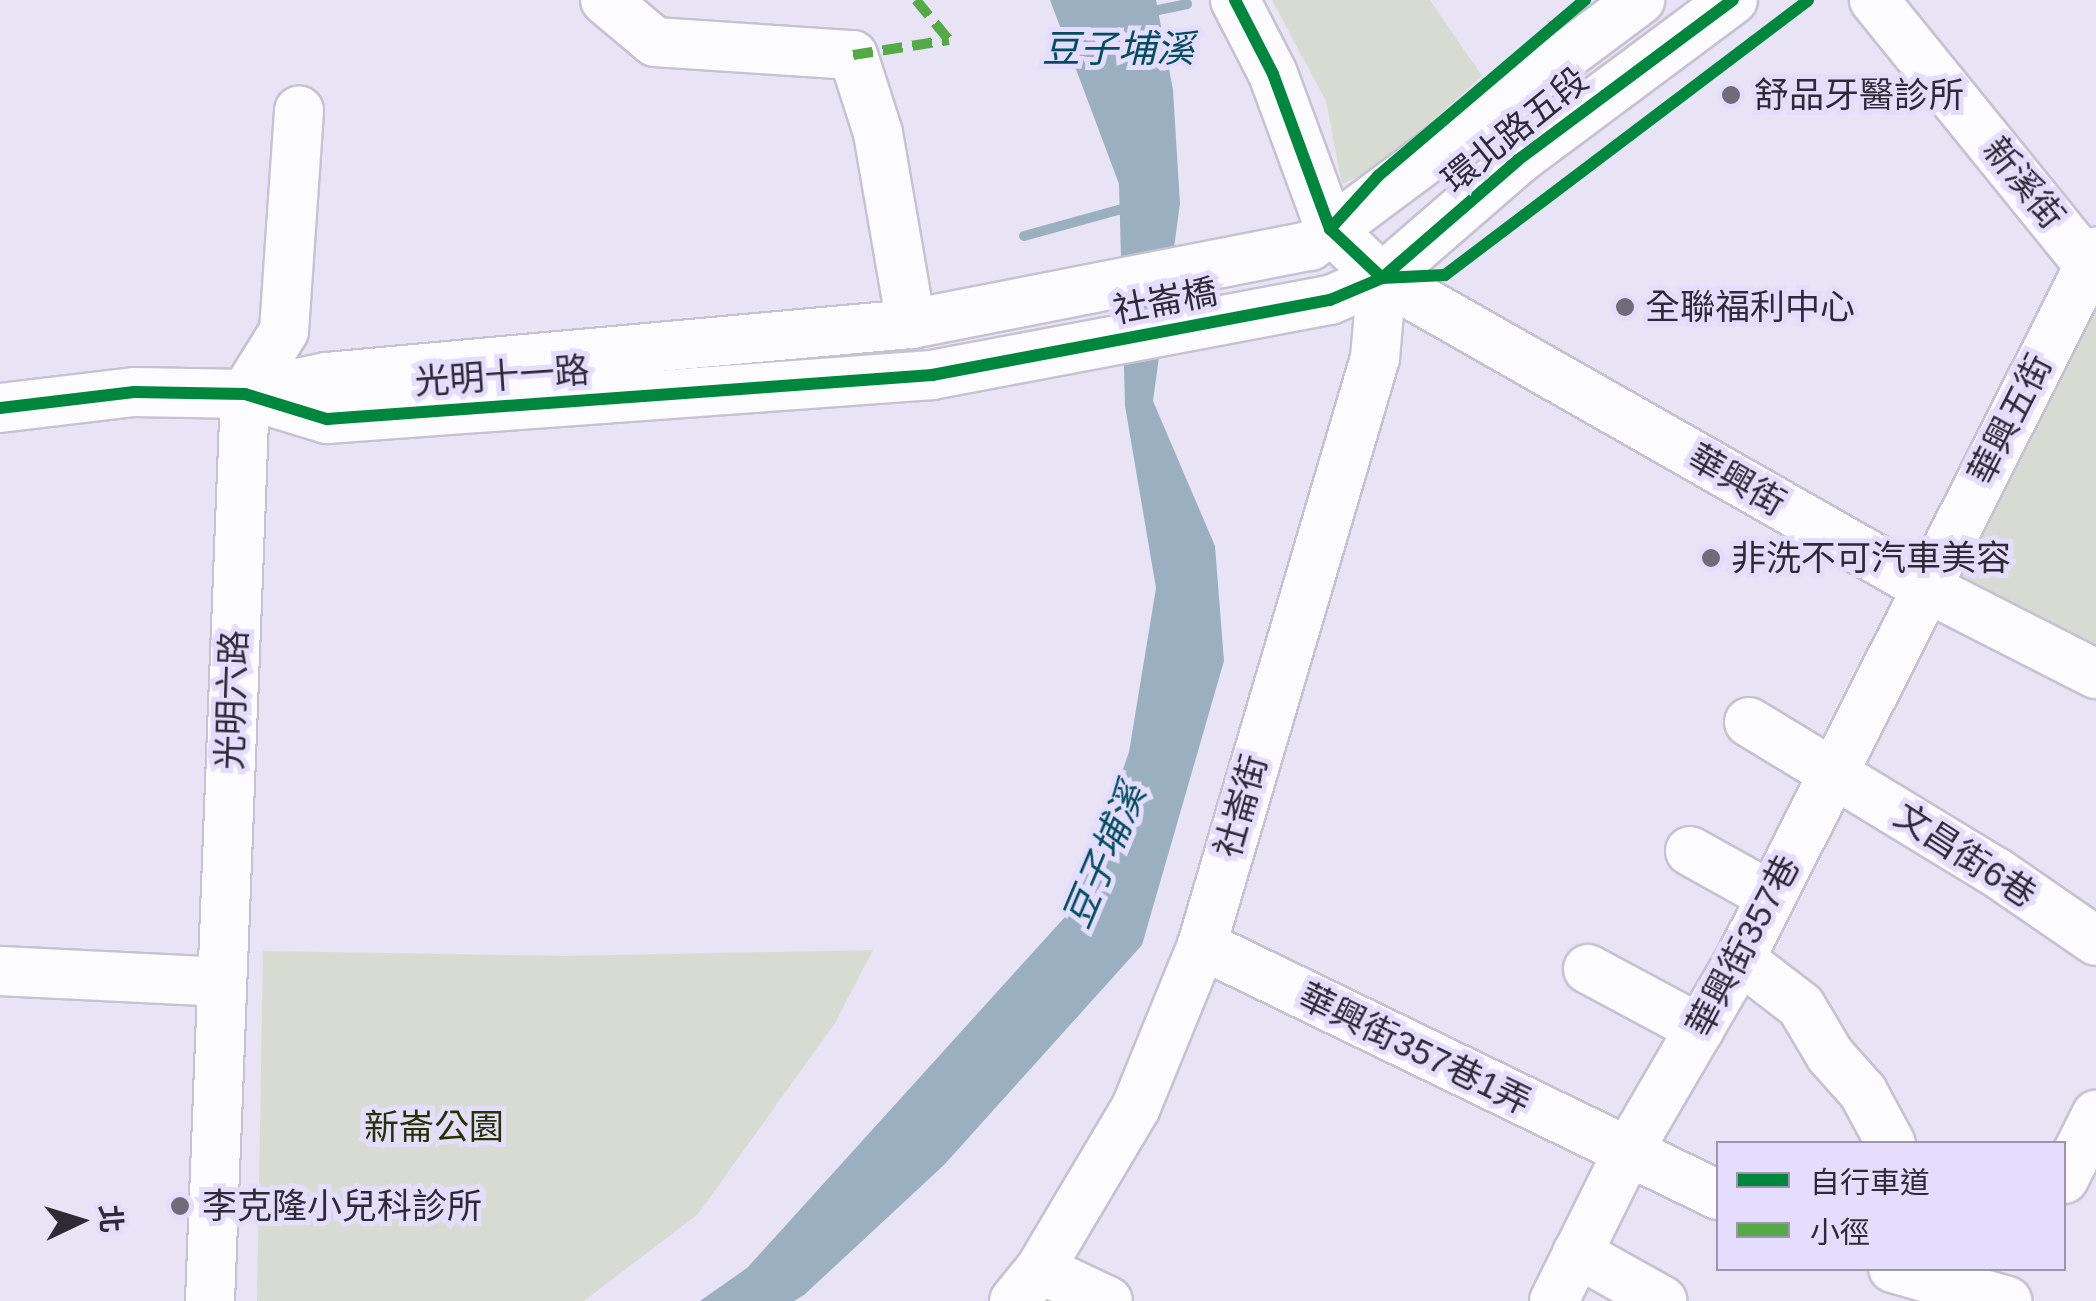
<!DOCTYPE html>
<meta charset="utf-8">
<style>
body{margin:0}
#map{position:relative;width:2096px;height:1301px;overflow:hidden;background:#e8e4f6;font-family:Helvetica,"Noto Sans TC",sans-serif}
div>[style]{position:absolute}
.green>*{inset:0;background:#d7dbd2}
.water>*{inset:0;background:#9ab0c0}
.stream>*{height:10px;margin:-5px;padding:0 5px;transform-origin:5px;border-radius:5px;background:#9ab0c0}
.roads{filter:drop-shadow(2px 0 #c6c2d1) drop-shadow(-2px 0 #c6c2d1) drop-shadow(0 2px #c6c2d1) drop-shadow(0 -2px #c6c2d1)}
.minor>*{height:48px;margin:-24px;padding:0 24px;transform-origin:24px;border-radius:24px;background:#fcfbfe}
.quiet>*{height:10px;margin-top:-5px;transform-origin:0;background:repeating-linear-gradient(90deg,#54ab45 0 20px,transparent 0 30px)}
.cycleway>*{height:12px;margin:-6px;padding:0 6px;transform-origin:6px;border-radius:6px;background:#00873e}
.dots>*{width:28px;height:28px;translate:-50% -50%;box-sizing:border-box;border:5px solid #e5ddfd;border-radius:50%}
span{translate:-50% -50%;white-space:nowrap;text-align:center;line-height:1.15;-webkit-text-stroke:10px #e5ddfd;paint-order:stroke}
.poi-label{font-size:35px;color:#2e2a36}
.left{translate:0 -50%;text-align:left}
.street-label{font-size:35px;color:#2e2a36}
.park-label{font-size:35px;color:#263300}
.water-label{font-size:38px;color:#034d64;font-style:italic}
.legend{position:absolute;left:1716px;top:1141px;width:350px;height:130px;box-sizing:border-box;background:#e5ddfd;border:2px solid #9c95ad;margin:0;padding:12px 18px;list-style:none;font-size:30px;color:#2e2a36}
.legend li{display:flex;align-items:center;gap:20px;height:50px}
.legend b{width:50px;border:2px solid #9c95ad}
.north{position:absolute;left:30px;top:1171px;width:100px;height:100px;-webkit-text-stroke:8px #e5ddfd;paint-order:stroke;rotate:86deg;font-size:28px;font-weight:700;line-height:40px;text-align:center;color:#2e2a36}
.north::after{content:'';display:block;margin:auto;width:35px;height:45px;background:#2e2a36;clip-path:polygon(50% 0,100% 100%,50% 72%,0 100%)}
</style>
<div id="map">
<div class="green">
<i style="clip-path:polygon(1272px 0,1430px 0,1482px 76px,1386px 163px,1342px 184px,1326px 101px)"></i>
<i style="clip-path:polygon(2096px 302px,2096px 652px,1952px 576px)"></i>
<i style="clip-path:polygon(873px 950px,835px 1023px,698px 1214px,584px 1301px,257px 1301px,263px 951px,565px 956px)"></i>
</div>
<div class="water">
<i style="clip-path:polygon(1050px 0,1156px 0,1173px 90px,1180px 204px,1153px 401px,1215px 546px,1224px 661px,1142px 945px,944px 1165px,804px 1295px,794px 1301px,700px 1301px,747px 1268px,1074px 907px,1129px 752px,1156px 588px,1125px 406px,1119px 184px)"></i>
</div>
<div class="stream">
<i style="left:1144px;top:13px;width:44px;rotate:-11.8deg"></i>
<i style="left:1024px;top:236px;width:109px;rotate:-15.4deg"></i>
</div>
<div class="roads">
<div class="minor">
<i style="left:605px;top:0;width:65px;rotate:40deg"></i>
<i style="left:655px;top:42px;width:198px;rotate:3.8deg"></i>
<i style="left:853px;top:55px;width:82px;rotate:72.2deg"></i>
<i style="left:878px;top:133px;width:194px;rotate:80.2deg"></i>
<i style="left:1235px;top:0;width:83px;rotate:62.8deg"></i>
<i style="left:1273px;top:74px;width:165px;rotate:69.8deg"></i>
<i style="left:1330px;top:229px;width:71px;rotate:43.3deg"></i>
<i style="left:1382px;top:278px;width:625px;rotate:29.64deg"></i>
<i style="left:1925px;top:587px;width:192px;rotate:27deg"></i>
<i style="left:1874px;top:0;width:353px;rotate:51deg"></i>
<i style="left:258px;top:391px;width:70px;rotate:-11.5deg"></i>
<i style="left:327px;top:377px;width:586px;rotate:-5.19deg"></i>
<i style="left:911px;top:324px;width:407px;rotate:-11.1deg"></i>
<i style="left:1310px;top:246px;width:412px;rotate:-36.7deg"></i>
<i style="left:0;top:408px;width:135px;rotate:-6.8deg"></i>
<i style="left:134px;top:392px;width:111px;rotate:1deg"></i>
<i style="left:245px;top:394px;width:86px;rotate:17deg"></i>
<i style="left:327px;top:419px;width:607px;rotate:-4.16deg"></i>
<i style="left:932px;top:375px;width:405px;rotate:-10.7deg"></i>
<i style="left:1330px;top:300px;width:56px;rotate:-22.9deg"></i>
<i style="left:1382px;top:278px;width:180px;rotate:-40.9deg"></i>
<i style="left:1518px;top:160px;width:268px;rotate:-36.7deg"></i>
<i style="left:1749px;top:722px;width:289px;rotate:31.3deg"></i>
<i style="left:1996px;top:872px;width:121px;rotate:34.6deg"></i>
<i style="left:1690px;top:851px;width:93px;rotate:29.1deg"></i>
<i style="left:1202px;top:945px;width:573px;rotate:25.85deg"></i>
<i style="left:1740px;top:959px;width:77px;rotate:37.6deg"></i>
<i style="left:1801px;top:1006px;width:57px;rotate:59.4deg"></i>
<i style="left:1830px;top:1055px;width:50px;rotate:48.3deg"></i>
<i style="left:1863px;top:1092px;width:59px;rotate:61.7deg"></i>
<i style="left:1588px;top:969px;width:127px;rotate:28.2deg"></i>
<i style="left:0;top:971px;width:221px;rotate:2.8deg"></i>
<i style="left:2064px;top:1179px;width:72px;rotate:-63.4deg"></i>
<i style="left:1577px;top:1253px;width:98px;rotate:29.2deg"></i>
<i style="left:1893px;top:1268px;width:119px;rotate:16.1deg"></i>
<i style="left:1040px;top:1269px;width:75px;rotate:25.2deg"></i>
<i style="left:210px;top:1301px;width:908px;rotate:-87.79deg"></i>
<i style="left:245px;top:394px;width:74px;rotate:-58.2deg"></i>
<i style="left:284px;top:331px;width:221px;rotate:-86.1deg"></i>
<i style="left:1014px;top:1301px;width:41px;rotate:-50.9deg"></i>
<i style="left:1040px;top:1269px;width:188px;rotate:-59.3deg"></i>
<i style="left:1136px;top:1107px;width:175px;rotate:-67.8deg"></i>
<i style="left:1202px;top:945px;width:612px;rotate:-73.58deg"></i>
<i style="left:1375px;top:358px;width:80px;rotate:-85deg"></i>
<i style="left:1554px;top:1301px;width:163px;rotate:-63.7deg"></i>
<i style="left:1626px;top:1155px;width:227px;rotate:-59.8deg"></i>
<i style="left:1740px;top:959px;width:792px;rotate:-63.27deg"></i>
</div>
</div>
<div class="quiet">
<i style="left:916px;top:0;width:52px;rotate:50.5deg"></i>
<i style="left:853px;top:55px;width:97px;rotate:-8.9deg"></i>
</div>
<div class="cycleway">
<i style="left:1235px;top:0;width:83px;rotate:62.8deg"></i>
<i style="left:1273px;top:74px;width:165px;rotate:69.8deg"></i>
<i style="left:1330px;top:229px;width:71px;rotate:43.3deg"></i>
<i style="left:1382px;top:278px;width:63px;rotate:-2.7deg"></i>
<i style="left:1445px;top:275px;width:455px;rotate:-37.1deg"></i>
<i style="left:1330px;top:229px;width:72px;rotate:-47.8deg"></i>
<i style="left:1378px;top:176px;width:272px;rotate:-40.4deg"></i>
<i style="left:0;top:408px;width:135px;rotate:-6.8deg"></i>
<i style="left:134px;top:392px;width:111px;rotate:1deg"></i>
<i style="left:245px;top:394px;width:86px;rotate:17deg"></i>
<i style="left:327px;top:419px;width:607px;rotate:-4.16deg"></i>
<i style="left:932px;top:375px;width:405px;rotate:-10.7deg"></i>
<i style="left:1330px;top:300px;width:56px;rotate:-22.9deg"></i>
<i style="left:1382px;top:278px;width:180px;rotate:-40.9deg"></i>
<i style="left:1518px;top:160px;width:268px;rotate:-36.7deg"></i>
</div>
<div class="dots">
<i style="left:1731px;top:95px;background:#6f6b79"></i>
<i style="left:1625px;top:307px;background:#6f6b79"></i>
<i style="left:1711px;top:558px;background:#6f6b79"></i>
<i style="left:180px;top:1206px;background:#6f6b79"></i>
</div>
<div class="poi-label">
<span class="left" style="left:1754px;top:95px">舒品牙醫診所</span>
<span class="left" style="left:1645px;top:307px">全聯福利中心</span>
<span class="left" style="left:1731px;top:558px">非洗不可汽車美容</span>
<span class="left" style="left:202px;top:1206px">李克隆小兒科診所</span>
</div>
<div class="street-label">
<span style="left:1515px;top:130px;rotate:-39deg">環北路五段</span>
<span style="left:2024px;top:183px;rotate:51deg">新溪街</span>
<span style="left:1165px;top:301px;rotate:-11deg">社崙橋</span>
<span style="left:502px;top:376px;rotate:-4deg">光明十一路</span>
<span style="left:2010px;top:419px;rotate:-63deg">華興五街</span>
<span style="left:1737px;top:480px;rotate:30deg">華興街</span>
<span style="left:232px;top:700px;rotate:-88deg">光明六路</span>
<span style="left:1241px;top:806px;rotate:-74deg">社崙街</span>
<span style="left:1965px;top:855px;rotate:33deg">文昌街6巷</span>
<span style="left:1743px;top:946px;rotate:-62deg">華興街357巷</span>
<span style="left:1415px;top:1049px;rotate:26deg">華興街357巷1弄</span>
</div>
<div class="park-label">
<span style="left:434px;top:1127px">新崙公園</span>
</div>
<div class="water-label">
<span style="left:1118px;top:50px">豆子埔溪</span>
<span style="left:1105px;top:856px;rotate:-67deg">豆子埔溪</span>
</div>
<ul class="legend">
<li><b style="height:12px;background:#00873e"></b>自行車道</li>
<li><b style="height:12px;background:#54ab45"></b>小徑</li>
</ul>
<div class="north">北</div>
</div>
